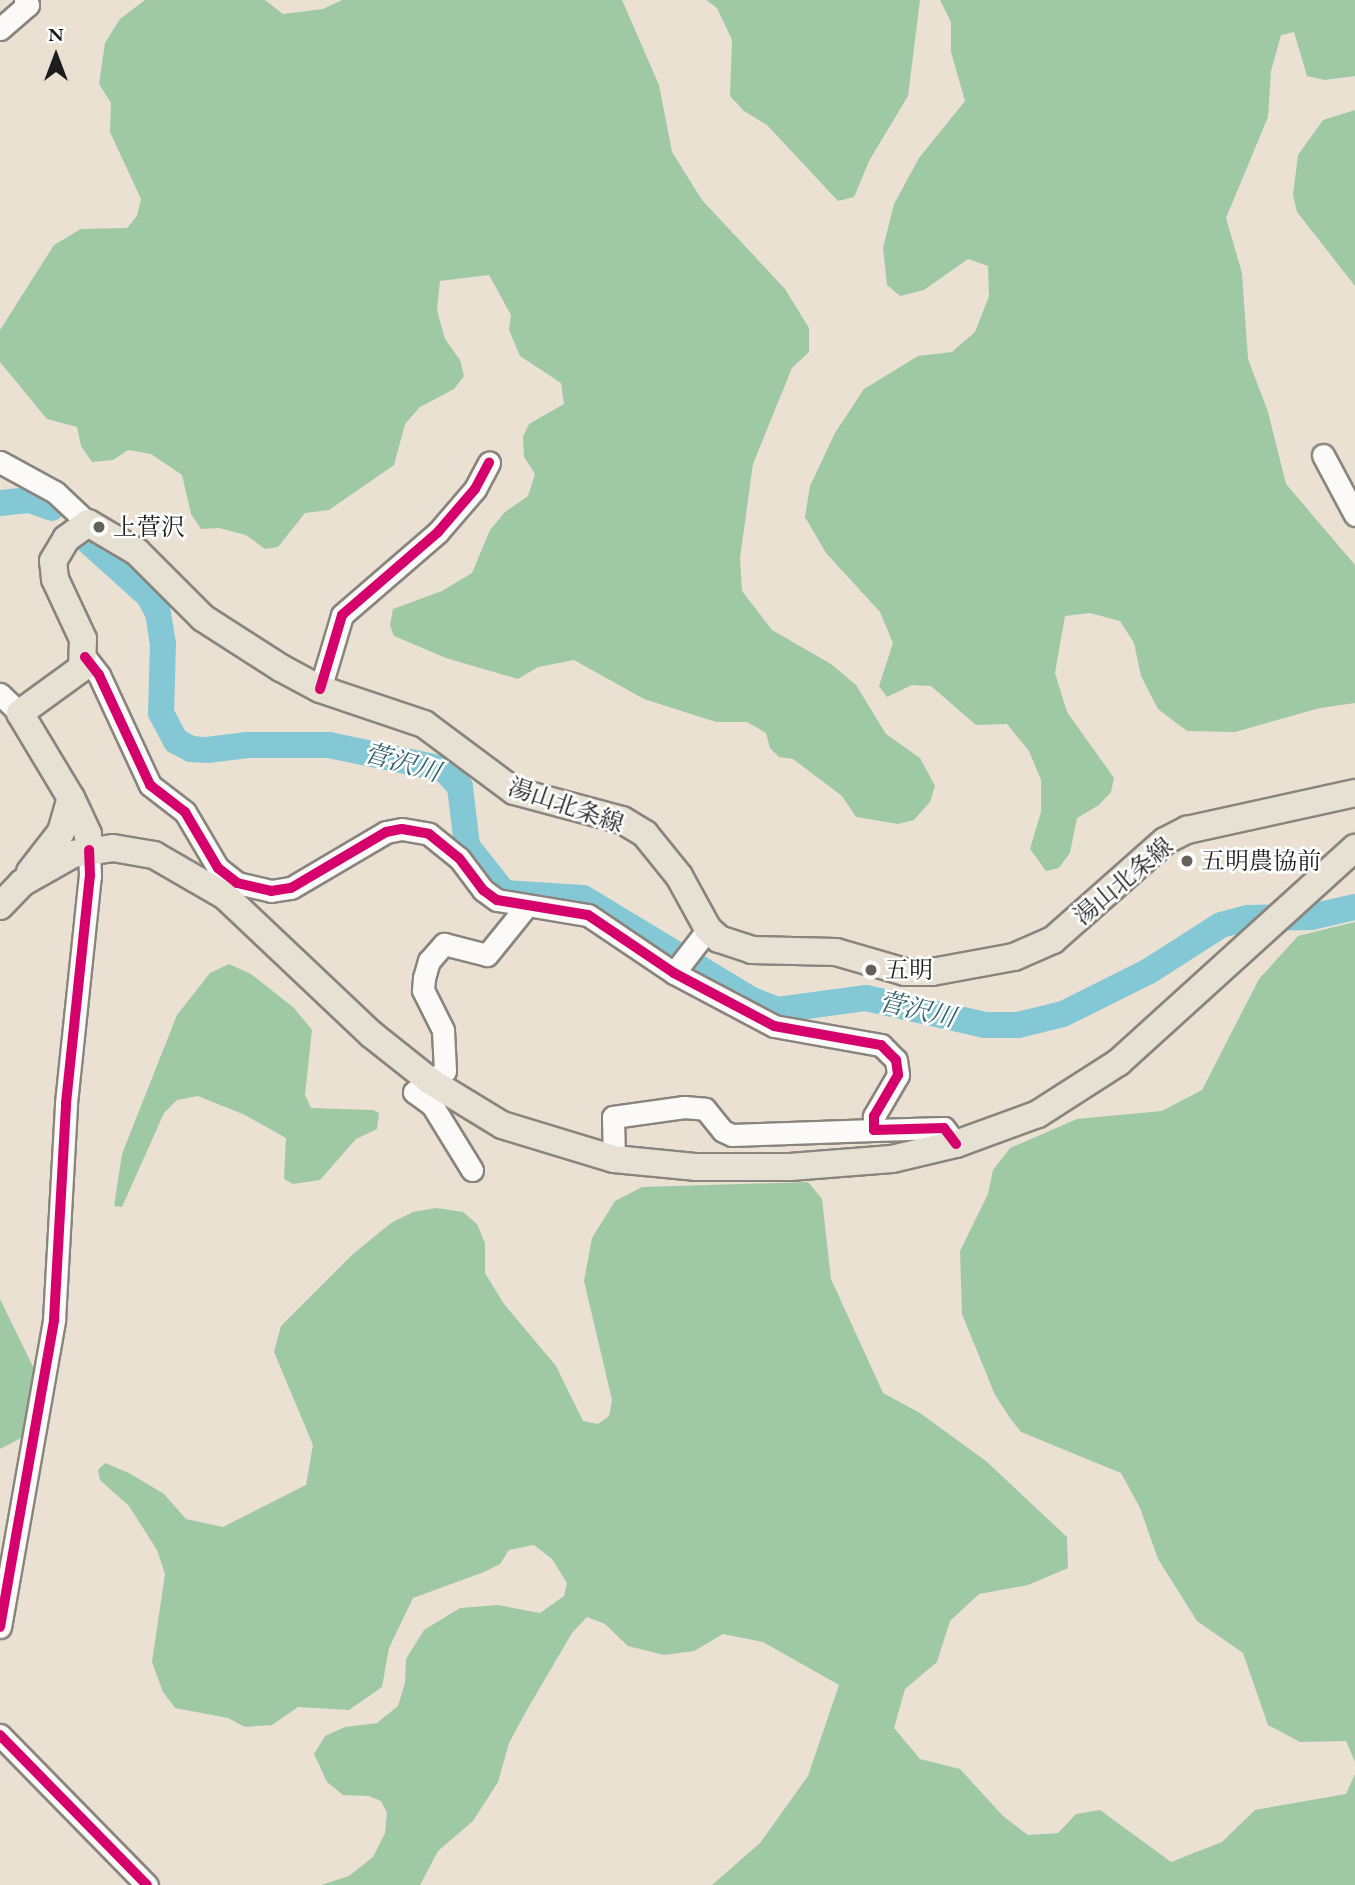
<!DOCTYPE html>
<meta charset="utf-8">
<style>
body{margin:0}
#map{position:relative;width:1355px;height:1885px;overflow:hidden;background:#eae1d3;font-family:"EB Garamond","Noto Serif JP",serif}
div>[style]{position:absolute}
.forest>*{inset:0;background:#9fc8a5}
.river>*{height:26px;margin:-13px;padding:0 13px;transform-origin:13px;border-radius:13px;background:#84c8d5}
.roads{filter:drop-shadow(2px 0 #89857e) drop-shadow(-2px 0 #89857e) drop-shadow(0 2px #89857e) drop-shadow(0 -2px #89857e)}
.minor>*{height:21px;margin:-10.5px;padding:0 10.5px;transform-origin:10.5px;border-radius:10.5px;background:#fcfaf8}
.major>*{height:26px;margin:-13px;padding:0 13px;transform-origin:13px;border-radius:13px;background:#e7e1d4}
.cycleway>*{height:10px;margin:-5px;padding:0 5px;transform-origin:5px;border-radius:5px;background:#d6006c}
.dots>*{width:19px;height:19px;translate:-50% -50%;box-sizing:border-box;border:4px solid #fff;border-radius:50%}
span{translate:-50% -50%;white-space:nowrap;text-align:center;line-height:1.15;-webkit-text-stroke:5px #fff;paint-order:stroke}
.poi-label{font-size:24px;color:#1c1c1c}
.left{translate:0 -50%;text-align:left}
.street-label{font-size:24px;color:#1c1c1c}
.water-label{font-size:26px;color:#376470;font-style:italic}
.north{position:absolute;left:21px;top:21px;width:70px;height:70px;-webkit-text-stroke:5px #fff;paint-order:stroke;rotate:0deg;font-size:19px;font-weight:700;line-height:28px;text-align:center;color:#1c1c1c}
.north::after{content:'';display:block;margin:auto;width:24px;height:32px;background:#1c1c1c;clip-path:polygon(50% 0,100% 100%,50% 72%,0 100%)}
</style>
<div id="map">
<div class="forest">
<i style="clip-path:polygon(145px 0,265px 0,283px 14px,323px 9px,342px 0,622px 0,659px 85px,672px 152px,702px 200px,785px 289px,809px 328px,809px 352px,792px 368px,753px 464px,740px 558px,742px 591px,772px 630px,831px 664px,856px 685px,886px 734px,920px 758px,935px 786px,930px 802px,914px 820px,898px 824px,856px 817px,842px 796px,793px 759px,779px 757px,770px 748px,766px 733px,747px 722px,716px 722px,644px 699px,574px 660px,538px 667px,518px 679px,446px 658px,394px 636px,390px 625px,393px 609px,442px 591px,472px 573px,490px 530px,505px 512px,528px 496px,535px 474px,524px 457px,523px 437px,529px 424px,564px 404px,561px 383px,520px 356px,509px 330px,511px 315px,489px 275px,440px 281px,437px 310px,445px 339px,460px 360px,464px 376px,454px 389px,420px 407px,405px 424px,394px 465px,329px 510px,305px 513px,278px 547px,265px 549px,246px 535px,219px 528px,201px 529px,191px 514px,182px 475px,151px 454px,128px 450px,113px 460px,92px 462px,81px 446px,77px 427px,47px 419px,0 362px,0 330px,54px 245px,81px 229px,127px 228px,137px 216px,141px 199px,110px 132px,111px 103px,99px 84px,105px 43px,120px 19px)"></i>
<i style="clip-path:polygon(706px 0,920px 0,908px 96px,869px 161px,854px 197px,838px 201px,767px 125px,744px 111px,730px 96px,732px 40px,717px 8px)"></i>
<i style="clip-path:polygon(940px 0,1355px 0,1355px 76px,1325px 80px,1307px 76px,1294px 32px,1281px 35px,1271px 71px,1268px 117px,1226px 218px,1242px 273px,1248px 359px,1268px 412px,1286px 484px,1355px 565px,1355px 703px,1320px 708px,1235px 732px,1187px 731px,1158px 709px,1141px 676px,1134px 643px,1120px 621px,1090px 613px,1065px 616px,1055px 673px,1067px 712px,1114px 778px,1111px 792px,1099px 805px,1077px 818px,1070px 853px,1059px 868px,1046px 871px,1030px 849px,1041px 812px,1041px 780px,1029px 751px,1007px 724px,976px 725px,931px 686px,912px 685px,887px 697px,879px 686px,893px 643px,880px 612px,826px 553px,805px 517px,810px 486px,835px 433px,864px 389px,918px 356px,952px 352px,975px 332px,989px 296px,988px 266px,968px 259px,924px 290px,900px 296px,887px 285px,883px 248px,894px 204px,919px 158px,965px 101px,951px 52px,951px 22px)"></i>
<i style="clip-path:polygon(1355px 110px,1355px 286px,1297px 212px,1293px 195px,1298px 155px,1323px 120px)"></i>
<i style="clip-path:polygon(1355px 922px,1355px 1762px,1346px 1741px,1300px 1742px,1268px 1725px,1243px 1653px,1197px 1621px,1158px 1559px,1140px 1508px,1121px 1473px,1021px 1432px,1010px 1418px,995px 1395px,962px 1314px,960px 1251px,988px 1194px,993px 1170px,1010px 1148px,1077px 1119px,1162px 1111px,1202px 1090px,1259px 979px,1298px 936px)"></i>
<i style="clip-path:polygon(229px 964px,251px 974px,294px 1008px,312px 1030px,305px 1095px,311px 1108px,373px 1110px,379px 1113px,377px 1129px,356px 1139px,320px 1180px,293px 1184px,284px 1179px,286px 1138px,245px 1115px,198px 1096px,177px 1100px,164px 1113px,122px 1207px,114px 1206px,122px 1154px,177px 1015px,210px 973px)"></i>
<i style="clip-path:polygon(808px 1182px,822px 1199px,831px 1279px,883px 1393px,920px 1413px,986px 1461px,1067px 1537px,1068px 1568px,1028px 1585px,979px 1594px,950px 1621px,937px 1662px,905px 1689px,894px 1728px,920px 1759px,960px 1769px,1003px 1816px,1028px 1835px,1058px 1833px,1076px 1814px,1100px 1810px,1171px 1862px,1222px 1842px,1255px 1810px,1346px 1794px,1355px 1774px,1355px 1885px,712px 1885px,760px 1843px,808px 1776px,839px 1685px,763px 1642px,723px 1634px,694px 1651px,664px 1655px,628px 1646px,605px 1624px,587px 1617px,572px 1633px,528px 1708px,509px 1743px,498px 1782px,473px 1821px,438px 1851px,420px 1885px,321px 1885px,349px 1876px,373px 1857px,385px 1833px,387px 1813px,381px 1801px,369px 1796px,343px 1795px,327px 1782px,314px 1754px,325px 1736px,345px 1727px,377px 1723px,398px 1706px,405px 1683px,406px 1659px,424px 1630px,460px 1608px,498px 1605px,540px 1613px,564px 1596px,567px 1583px,552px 1559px,534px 1545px,509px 1550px,500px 1564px,484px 1572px,413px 1598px,389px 1648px,382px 1687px,349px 1710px,298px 1707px,272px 1725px,245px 1727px,228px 1718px,175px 1708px,163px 1692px,152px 1662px,165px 1574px,157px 1550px,129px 1506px,100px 1480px,98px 1470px,105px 1463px,129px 1473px,164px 1494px,186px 1519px,223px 1527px,306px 1485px,313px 1445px,274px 1352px,281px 1326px,353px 1254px,391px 1223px,413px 1212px,436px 1208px,463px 1212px,477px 1224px,485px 1243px,485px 1273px,504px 1304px,556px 1366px,583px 1421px,598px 1424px,609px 1416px,612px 1400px,584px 1281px,592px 1238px,615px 1201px,642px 1187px)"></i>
<i style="clip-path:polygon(0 1299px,37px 1375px,23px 1437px,0 1449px)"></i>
</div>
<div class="river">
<i style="left:0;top:503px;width:30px;rotate:-6deg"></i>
<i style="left:30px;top:500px;width:23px;rotate:20deg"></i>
<i style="left:87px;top:540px;width:84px;rotate:42.1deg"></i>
<i style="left:149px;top:596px;width:19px;rotate:62deg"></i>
<i style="left:158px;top:613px;width:30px;rotate:81deg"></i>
<i style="left:163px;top:643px;width:70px;rotate:91.6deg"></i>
<i style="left:161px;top:713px;width:32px;rotate:62deg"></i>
<i style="left:176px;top:741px;width:17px;rotate:28deg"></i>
<i style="left:191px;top:749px;width:16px;rotate:4deg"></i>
<i style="left:207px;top:750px;width:39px;rotate:-7deg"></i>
<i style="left:246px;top:745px;width:83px"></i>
<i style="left:329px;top:745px;width:117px;rotate:11.8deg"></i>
<i style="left:444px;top:769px;width:24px;rotate:48deg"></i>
<i style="left:460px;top:787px;width:59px;rotate:83.2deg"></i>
<i style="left:467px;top:846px;width:60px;rotate:51.8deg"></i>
<i style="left:504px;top:893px;width:79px;rotate:3.6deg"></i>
<i style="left:583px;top:898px;width:197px;rotate:31.1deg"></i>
<i style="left:752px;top:1000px;width:28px;rotate:21deg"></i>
<i style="left:778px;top:1010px;width:89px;rotate:-7.8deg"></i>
<i style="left:866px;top:998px;width:122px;rotate:12.8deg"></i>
<i style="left:985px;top:1025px;width:33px"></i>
<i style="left:1018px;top:1025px;width:46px;rotate:-13.7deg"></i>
<i style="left:1063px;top:1014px;width:96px;rotate:-26.6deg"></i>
<i style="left:1149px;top:971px;width:85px;rotate:-32.6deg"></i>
<i style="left:1221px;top:925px;width:28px;rotate:-15deg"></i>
<i style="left:1248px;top:918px;width:63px;rotate:-0.9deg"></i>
<i style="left:1311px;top:917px;width:45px;rotate:-12.8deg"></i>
</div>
<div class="roads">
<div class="minor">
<i style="left:0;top:29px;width:37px;rotate:-41deg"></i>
<i style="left:28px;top:5px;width:6px;rotate:-121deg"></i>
<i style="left:1323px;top:455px;width:68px;rotate:61.9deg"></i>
<i style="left:0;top:462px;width:63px;rotate:28.6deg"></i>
<i style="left:55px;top:492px;width:45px;rotate:43.2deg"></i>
<i style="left:85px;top:657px;width:23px;rotate:52deg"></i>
<i style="left:99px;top:675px;width:121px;rotate:65.1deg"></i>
<i style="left:150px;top:785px;width:44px;rotate:37.6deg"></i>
<i style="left:185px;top:812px;width:65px;rotate:59.5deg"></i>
<i style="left:218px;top:868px;width:24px;rotate:38deg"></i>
<i style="left:237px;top:883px;width:35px;rotate:13deg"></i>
<i style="left:271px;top:891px;width:20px;rotate:-9deg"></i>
<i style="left:291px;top:888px;width:110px;rotate:-30.5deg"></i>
<i style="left:386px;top:832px;width:16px;rotate:-11deg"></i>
<i style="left:402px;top:829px;width:27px;rotate:10deg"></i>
<i style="left:429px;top:834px;width:38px;rotate:39deg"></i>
<i style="left:459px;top:858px;width:40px;rotate:53deg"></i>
<i style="left:483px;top:890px;width:17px;rotate:36deg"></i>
<i style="left:497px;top:900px;width:92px;rotate:9.4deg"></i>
<i style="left:588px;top:915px;width:104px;rotate:34deg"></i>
<i style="left:674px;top:973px;width:113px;rotate:27.9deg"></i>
<i style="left:774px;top:1026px;width:109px;rotate:10.1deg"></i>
<i style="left:881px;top:1045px;width:21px;rotate:45deg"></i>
<i style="left:896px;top:1060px;width:15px;rotate:82deg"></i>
<i style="left:898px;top:1075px;width:48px;rotate:120.3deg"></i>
<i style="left:874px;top:1116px;width:14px;rotate:90deg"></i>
<i style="left:874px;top:1130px;width:70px;rotate:-1.6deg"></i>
<i style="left:944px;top:1128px;width:20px;rotate:53deg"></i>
<i style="left:320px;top:689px;width:77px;rotate:-73.4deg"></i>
<i style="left:342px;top:615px;width:127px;rotate:-40.8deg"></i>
<i style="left:438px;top:532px;width:57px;rotate:-49.3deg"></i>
<i style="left:475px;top:489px;width:30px;rotate:-62deg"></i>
<i style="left:0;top:694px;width:28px;rotate:44deg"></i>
<i style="left:674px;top:973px;width:56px;rotate:-52.3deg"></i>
<i style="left:614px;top:1159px;width:42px;rotate:-91.4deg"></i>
<i style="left:613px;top:1117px;width:72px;rotate:-8deg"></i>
<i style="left:684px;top:1107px;width:21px;rotate:5deg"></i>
<i style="left:705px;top:1109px;width:28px;rotate:51deg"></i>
<i style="left:723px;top:1131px;width:10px;rotate:24deg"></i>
<i style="left:732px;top:1135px;width:142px;rotate:-2deg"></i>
<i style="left:472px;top:1170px;width:76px;rotate:-121.6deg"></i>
<i style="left:432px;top:1105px;width:22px;rotate:-144deg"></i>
<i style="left:414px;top:1092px;width:37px;rotate:-34deg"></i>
<i style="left:445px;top:1071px;width:41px;rotate:-92.8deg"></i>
<i style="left:443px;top:1030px;width:45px;rotate:-116.6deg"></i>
<i style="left:423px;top:990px;width:12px;rotate:-85deg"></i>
<i style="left:424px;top:978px;width:18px;rotate:-74deg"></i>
<i style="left:429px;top:961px;width:23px;rotate:-49deg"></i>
<i style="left:444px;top:944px;width:44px;rotate:14.3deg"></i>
<i style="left:487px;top:955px;width:60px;rotate:-51deg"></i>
<i style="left:0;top:1627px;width:312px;rotate:-80deg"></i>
<i style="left:54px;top:1320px;width:217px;rotate:-86.8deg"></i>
<i style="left:66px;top:1103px;width:228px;rotate:-84deg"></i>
<i style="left:90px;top:876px;width:26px;rotate:-92deg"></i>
<i style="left:0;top:1735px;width:210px;rotate:45.6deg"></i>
</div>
<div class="major">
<i style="left:89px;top:850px;width:16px;rotate:-94deg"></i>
<i style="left:88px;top:834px;width:40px;rotate:-115deg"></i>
<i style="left:71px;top:798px;width:99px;rotate:-121deg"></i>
<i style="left:20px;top:713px;width:77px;rotate:-36deg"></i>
<i style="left:82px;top:668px;width:29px;rotate:-88deg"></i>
<i style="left:83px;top:639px;width:66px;rotate:-115deg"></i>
<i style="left:55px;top:579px;width:18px;rotate:-96deg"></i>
<i style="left:53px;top:561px;width:26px;rotate:-59deg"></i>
<i style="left:66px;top:539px;width:27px;rotate:-36deg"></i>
<i style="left:88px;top:523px;width:57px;rotate:30.6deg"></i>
<i style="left:137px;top:552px;width:93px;rotate:45deg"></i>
<i style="left:203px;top:618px;width:93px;rotate:32.7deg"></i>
<i style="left:281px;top:668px;width:44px;rotate:28.3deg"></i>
<i style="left:320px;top:689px;width:110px;rotate:18.6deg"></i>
<i style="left:424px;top:724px;width:112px;rotate:36.7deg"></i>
<i style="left:514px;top:791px;width:112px;rotate:15deg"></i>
<i style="left:622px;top:820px;width:27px;rotate:31deg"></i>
<i style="left:645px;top:834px;width:54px;rotate:51deg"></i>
<i style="left:679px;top:876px;width:60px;rotate:61.3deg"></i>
<i style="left:708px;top:929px;width:15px;rotate:42deg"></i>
<i style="left:719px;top:939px;width:35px;rotate:18deg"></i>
<i style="left:752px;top:950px;width:84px;rotate:1.4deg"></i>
<i style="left:836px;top:952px;width:72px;rotate:16.2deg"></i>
<i style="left:905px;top:972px;width:27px"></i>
<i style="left:932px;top:972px;width:83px;rotate:-10.4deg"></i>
<i style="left:1014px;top:957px;width:43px;rotate:-23.6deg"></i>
<i style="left:1053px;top:940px;width:149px;rotate:-41.5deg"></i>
<i style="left:1165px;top:841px;width:25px;rotate:-27deg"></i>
<i style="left:1187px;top:830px;width:172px;rotate:-12.4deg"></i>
<i style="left:30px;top:872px;width:51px;rotate:-52.2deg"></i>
<i style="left:61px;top:832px;width:35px;rotate:-74deg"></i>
<i style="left:0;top:906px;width:32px;rotate:-46deg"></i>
<i style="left:22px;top:883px;width:59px;rotate:-29.6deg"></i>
<i style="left:73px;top:854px;width:40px;rotate:-8.5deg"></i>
<i style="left:113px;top:848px;width:42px;rotate:9.7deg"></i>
<i style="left:154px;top:855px;width:82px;rotate:30deg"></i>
<i style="left:225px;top:896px;width:201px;rotate:43.4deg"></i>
<i style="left:371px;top:1034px;width:75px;rotate:38.5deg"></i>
<i style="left:430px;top:1081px;width:84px;rotate:31.4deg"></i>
<i style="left:502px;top:1125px;width:117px;rotate:16.9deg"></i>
<i style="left:614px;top:1159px;width:81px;rotate:5.6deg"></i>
<i style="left:695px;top:1167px;width:95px"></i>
<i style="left:790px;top:1167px;width:102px;rotate:-4.5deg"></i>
<i style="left:892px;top:1159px;width:66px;rotate:-13.2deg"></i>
<i style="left:956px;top:1144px;width:87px;rotate:-20.1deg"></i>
<i style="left:1038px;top:1114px;width:96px;rotate:-32.7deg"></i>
<i style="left:1119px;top:1062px;width:319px;rotate:-42.2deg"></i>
</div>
</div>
<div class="cycleway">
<i style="left:85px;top:657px;width:23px;rotate:52deg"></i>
<i style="left:99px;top:675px;width:121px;rotate:65.1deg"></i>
<i style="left:150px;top:785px;width:44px;rotate:37.6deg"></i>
<i style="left:185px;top:812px;width:65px;rotate:59.5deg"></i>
<i style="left:218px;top:868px;width:24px;rotate:38deg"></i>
<i style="left:237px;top:883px;width:35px;rotate:13deg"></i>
<i style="left:271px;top:891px;width:20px;rotate:-9deg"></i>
<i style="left:291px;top:888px;width:110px;rotate:-30.5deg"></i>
<i style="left:386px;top:832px;width:16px;rotate:-11deg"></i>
<i style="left:402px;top:829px;width:27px;rotate:10deg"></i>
<i style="left:429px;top:834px;width:38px;rotate:39deg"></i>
<i style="left:459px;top:858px;width:40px;rotate:53deg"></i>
<i style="left:483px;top:890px;width:17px;rotate:36deg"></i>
<i style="left:497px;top:900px;width:92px;rotate:9.4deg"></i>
<i style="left:588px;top:915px;width:104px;rotate:34deg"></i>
<i style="left:674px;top:973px;width:113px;rotate:27.9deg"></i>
<i style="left:774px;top:1026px;width:109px;rotate:10.1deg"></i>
<i style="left:881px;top:1045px;width:21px;rotate:45deg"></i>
<i style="left:896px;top:1060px;width:15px;rotate:82deg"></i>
<i style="left:898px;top:1075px;width:48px;rotate:120.3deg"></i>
<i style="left:874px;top:1116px;width:14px;rotate:90deg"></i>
<i style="left:874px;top:1130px;width:70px;rotate:-1.6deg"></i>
<i style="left:944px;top:1128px;width:20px;rotate:53deg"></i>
<i style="left:320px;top:689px;width:77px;rotate:-73.4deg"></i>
<i style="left:342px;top:615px;width:127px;rotate:-40.8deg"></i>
<i style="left:438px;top:532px;width:57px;rotate:-49.3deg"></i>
<i style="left:475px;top:489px;width:30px;rotate:-62deg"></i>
<i style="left:0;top:1627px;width:312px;rotate:-80deg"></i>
<i style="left:54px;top:1320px;width:217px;rotate:-86.8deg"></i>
<i style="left:66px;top:1103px;width:228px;rotate:-84deg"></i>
<i style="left:90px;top:876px;width:26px;rotate:-92deg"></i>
<i style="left:0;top:1735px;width:210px;rotate:45.6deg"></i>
</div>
<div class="dots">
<i style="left:99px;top:527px;background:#64615c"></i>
<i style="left:1187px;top:861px;background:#64615c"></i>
<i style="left:871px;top:970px;background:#64615c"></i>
</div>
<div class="poi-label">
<span class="left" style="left:113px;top:527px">上菅沢</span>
<span class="left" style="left:1201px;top:861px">五明農協前</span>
<span class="left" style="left:885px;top:970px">五明</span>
</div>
<div class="street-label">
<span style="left:566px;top:805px;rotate:19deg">湯山北条線</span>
<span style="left:1123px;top:881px;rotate:-40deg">湯山北条線</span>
</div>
<div class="water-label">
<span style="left:402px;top:763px;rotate:16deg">菅沢川</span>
<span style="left:917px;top:1010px;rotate:13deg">菅沢川</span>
</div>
<div class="north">N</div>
</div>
